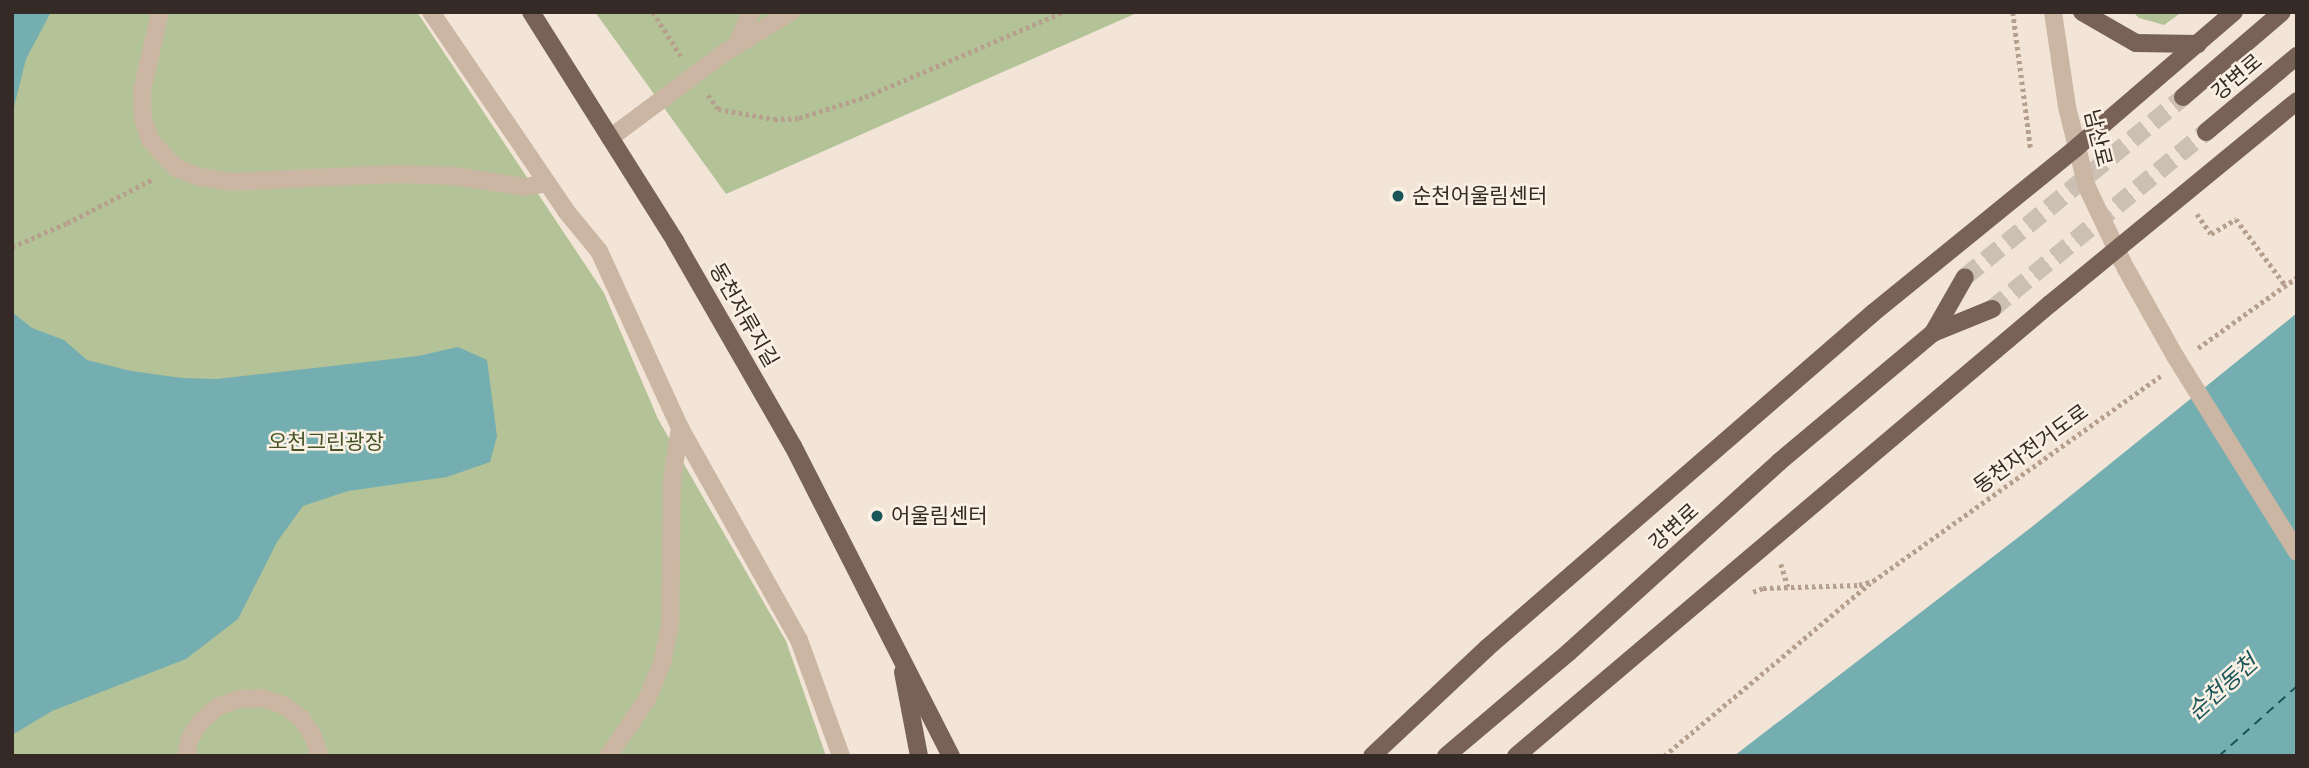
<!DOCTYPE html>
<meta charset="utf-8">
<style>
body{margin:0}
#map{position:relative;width:2309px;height:768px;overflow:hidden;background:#f2e5d8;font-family:"Nunito Sans","Noto Sans KR",sans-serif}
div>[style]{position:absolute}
.green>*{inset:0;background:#b4c297}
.water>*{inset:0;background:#75aeb0}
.ferry>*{height:2px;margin-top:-1px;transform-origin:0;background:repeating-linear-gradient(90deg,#195558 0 9px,transparent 0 16px)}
.major-tunnel>*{height:18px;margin-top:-9px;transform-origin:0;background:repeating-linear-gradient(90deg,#ccc0b4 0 18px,transparent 0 27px)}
.path>*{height:4.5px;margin-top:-2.25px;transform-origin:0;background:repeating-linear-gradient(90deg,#b69f8d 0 3.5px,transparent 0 7px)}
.minor>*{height:18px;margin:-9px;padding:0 9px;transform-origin:9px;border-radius:9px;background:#cbb5a3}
.major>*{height:18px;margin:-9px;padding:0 9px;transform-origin:9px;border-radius:9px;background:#786156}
.minor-bridge>*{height:18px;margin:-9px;padding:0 9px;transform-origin:9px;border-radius:9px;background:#cbb5a3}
.dots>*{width:19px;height:19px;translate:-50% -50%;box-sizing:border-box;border:4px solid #faf0e4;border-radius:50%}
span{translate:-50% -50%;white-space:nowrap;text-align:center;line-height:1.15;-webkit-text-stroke:5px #faf0e4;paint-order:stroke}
.street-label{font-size:21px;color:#352a26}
.poi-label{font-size:21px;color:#352a26}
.left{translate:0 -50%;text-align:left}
.park-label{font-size:21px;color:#455528}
.water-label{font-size:23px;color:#195558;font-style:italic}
.frame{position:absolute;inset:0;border:14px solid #352a26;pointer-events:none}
</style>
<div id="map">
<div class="green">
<i style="clip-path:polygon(12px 12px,417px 12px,604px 293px,658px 419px,786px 641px,826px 756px,12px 756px)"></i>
<i style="clip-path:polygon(595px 12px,1139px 12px,726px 194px)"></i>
<i style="clip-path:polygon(2133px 12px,2182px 12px,2164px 25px,2139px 18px)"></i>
</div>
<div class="water">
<i style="clip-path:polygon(12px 12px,51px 12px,26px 59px,12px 115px)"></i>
<i style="clip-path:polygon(12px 312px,32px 328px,64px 340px,87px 360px,131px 371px,182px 378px,217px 379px,297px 370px,418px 356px,458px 347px,487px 360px,497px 436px,490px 462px,447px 477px,348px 491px,303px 506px,277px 542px,238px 619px,186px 659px,52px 711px,12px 735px)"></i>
<i style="clip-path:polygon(2297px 313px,2297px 756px,1734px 756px,2033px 526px)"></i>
</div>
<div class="ferry">
<i style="left:2219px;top:756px;width:105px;rotate:-41.9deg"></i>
</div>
<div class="major-tunnel">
<i style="left:1965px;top:277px;width:283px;rotate:-39.5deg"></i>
<i style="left:1992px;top:309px;width:278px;rotate:-39.6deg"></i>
</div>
<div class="path">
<i style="left:653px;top:12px;width:52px;rotate:57.5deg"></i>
<i style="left:2013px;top:12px;width:139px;rotate:82.6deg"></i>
<i style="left:708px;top:95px;width:17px;rotate:54deg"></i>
<i style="left:718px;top:109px;width:57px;rotate:10.1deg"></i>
<i style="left:774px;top:119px;width:25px;rotate:-2deg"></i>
<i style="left:799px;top:118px;width:69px;rotate:-17.7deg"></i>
<i style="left:865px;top:97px;width:215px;rotate:-23.2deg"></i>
<i style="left:2197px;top:214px;width:24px;rotate:55deg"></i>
<i style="left:2211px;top:234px;width:29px;rotate:-31deg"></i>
<i style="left:2236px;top:219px;width:84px;rotate:53.3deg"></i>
<i style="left:12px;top:247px;width:60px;rotate:-23.6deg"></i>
<i style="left:67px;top:223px;width:97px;rotate:-27.1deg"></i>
<i style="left:2198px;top:348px;width:122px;rotate:-35.6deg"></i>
<i style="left:1781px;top:564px;width:24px;rotate:73deg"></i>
<i style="left:1753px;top:592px;width:11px;rotate:-22deg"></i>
<i style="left:1763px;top:588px;width:96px;rotate:-1.8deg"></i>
<i style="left:1859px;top:585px;width:15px;rotate:-16deg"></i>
<i style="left:1873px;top:581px;width:353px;rotate:-35.5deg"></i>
<i style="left:1664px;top:756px;width:269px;rotate:-40deg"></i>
</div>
<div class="minor">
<i style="left:160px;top:12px;width:81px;rotate:102.8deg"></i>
<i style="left:142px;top:91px;width:27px;rotate:88deg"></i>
<i style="left:143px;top:118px;width:23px;rotate:72deg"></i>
<i style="left:150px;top:140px;width:38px;rotate:47deg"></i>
<i style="left:176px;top:168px;width:26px;rotate:21deg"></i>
<i style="left:200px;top:177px;width:30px;rotate:9deg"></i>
<i style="left:230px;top:182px;width:164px;rotate:-2.8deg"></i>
<i style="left:394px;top:174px;width:60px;rotate:1.9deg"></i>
<i style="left:454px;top:176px;width:72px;rotate:8.8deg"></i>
<i style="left:525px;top:187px;width:22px;rotate:-10deg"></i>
<i style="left:431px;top:12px;width:240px;rotate:55.8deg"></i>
<i style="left:566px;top:211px;width:52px;rotate:50.5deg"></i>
<i style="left:599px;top:251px;width:195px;rotate:65.4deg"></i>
<i style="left:680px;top:428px;width:243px;rotate:60.7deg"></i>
<i style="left:799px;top:640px;width:123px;rotate:70.1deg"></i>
<i style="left:2053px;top:12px;width:96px;rotate:81.6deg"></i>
<i style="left:2067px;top:107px;width:82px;rotate:76deg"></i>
<i style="left:2087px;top:187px;width:84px;rotate:64.7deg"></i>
<i style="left:737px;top:44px;width:35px;rotate:-66deg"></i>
<i style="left:610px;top:138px;width:142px;rotate:-36.7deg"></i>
<i style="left:724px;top:53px;width:79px;rotate:-31.5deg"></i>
<i style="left:186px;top:756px;width:16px;rotate:-79deg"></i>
<i style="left:189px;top:740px;width:22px;rotate:-58deg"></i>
<i style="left:201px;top:721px;width:23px;rotate:-40deg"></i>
<i style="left:219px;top:706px;width:21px;rotate:-19deg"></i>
<i style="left:239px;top:699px;width:23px;rotate:-2deg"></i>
<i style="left:262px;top:698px;width:22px;rotate:18deg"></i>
<i style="left:283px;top:705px;width:24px;rotate:36deg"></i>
<i style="left:302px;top:719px;width:22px;rotate:58deg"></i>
<i style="left:314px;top:738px;width:19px;rotate:74deg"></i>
<i style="left:608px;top:756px;width:67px;rotate:-55.4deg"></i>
<i style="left:646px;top:701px;width:41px;rotate:-67.2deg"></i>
<i style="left:662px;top:663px;width:38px;rotate:-78deg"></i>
<i style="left:670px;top:626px;width:147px;rotate:-89.2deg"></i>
<i style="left:672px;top:479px;width:52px;rotate:-81.1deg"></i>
</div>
<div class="major">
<i style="left:531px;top:12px;width:271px;rotate:57.8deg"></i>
<i style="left:675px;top:241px;width:237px;rotate:60.1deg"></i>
<i style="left:793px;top:446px;width:348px;rotate:63deg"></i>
<i style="left:2082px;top:12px;width:62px;rotate:29.9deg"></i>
<i style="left:2136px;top:43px;width:62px;rotate:0.9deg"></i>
<i style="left:2183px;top:97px;width:130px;rotate:-40.6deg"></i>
<i style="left:2206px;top:132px;width:119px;rotate:-39.9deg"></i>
<i style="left:1933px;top:333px;width:64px;rotate:-60.3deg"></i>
<i style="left:903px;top:672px;width:86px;rotate:79.2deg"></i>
<i style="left:1372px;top:756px;width:158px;rotate:-43.2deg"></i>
<i style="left:1487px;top:648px;width:511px;rotate:-40.95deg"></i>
<i style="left:1873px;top:313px;width:263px;rotate:-39.1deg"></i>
<i style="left:2077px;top:147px;width:207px;rotate:-40.7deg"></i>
<i style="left:1446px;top:756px;width:161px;rotate:-40.2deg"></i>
<i style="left:1569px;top:652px;width:283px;rotate:-42.1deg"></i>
<i style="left:1779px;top:462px;width:201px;rotate:-40deg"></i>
<i style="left:1933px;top:333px;width:64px;rotate:-22.1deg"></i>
<i style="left:1516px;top:756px;width:700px;rotate:-40.25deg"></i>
<i style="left:2050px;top:304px;width:320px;rotate:-39.4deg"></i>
</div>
<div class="minor-bridge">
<i style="left:2125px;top:267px;width:102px;rotate:60.7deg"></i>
<i style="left:2175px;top:356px;width:231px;rotate:58.1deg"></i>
</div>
<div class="dots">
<i style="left:1398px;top:196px;background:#195558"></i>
<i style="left:877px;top:516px;background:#195558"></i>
</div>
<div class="street-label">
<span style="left:2237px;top:77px;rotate:-40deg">강변로</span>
<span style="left:2098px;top:138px;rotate:76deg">남산로</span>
<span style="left:744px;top:315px;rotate:60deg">동천저류지길</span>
<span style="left:2031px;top:449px;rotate:-36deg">동천자전거도로</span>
<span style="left:1674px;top:527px;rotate:-42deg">강변로</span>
</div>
<div class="poi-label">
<span class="left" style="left:1412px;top:196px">순천어울림센터</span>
<span class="left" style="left:891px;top:516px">어울림센터</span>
</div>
<div class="park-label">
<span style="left:326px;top:442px">오천그린광장</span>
</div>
<div class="water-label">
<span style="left:2223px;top:688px;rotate:-42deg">순천동천</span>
</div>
<div class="frame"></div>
</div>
